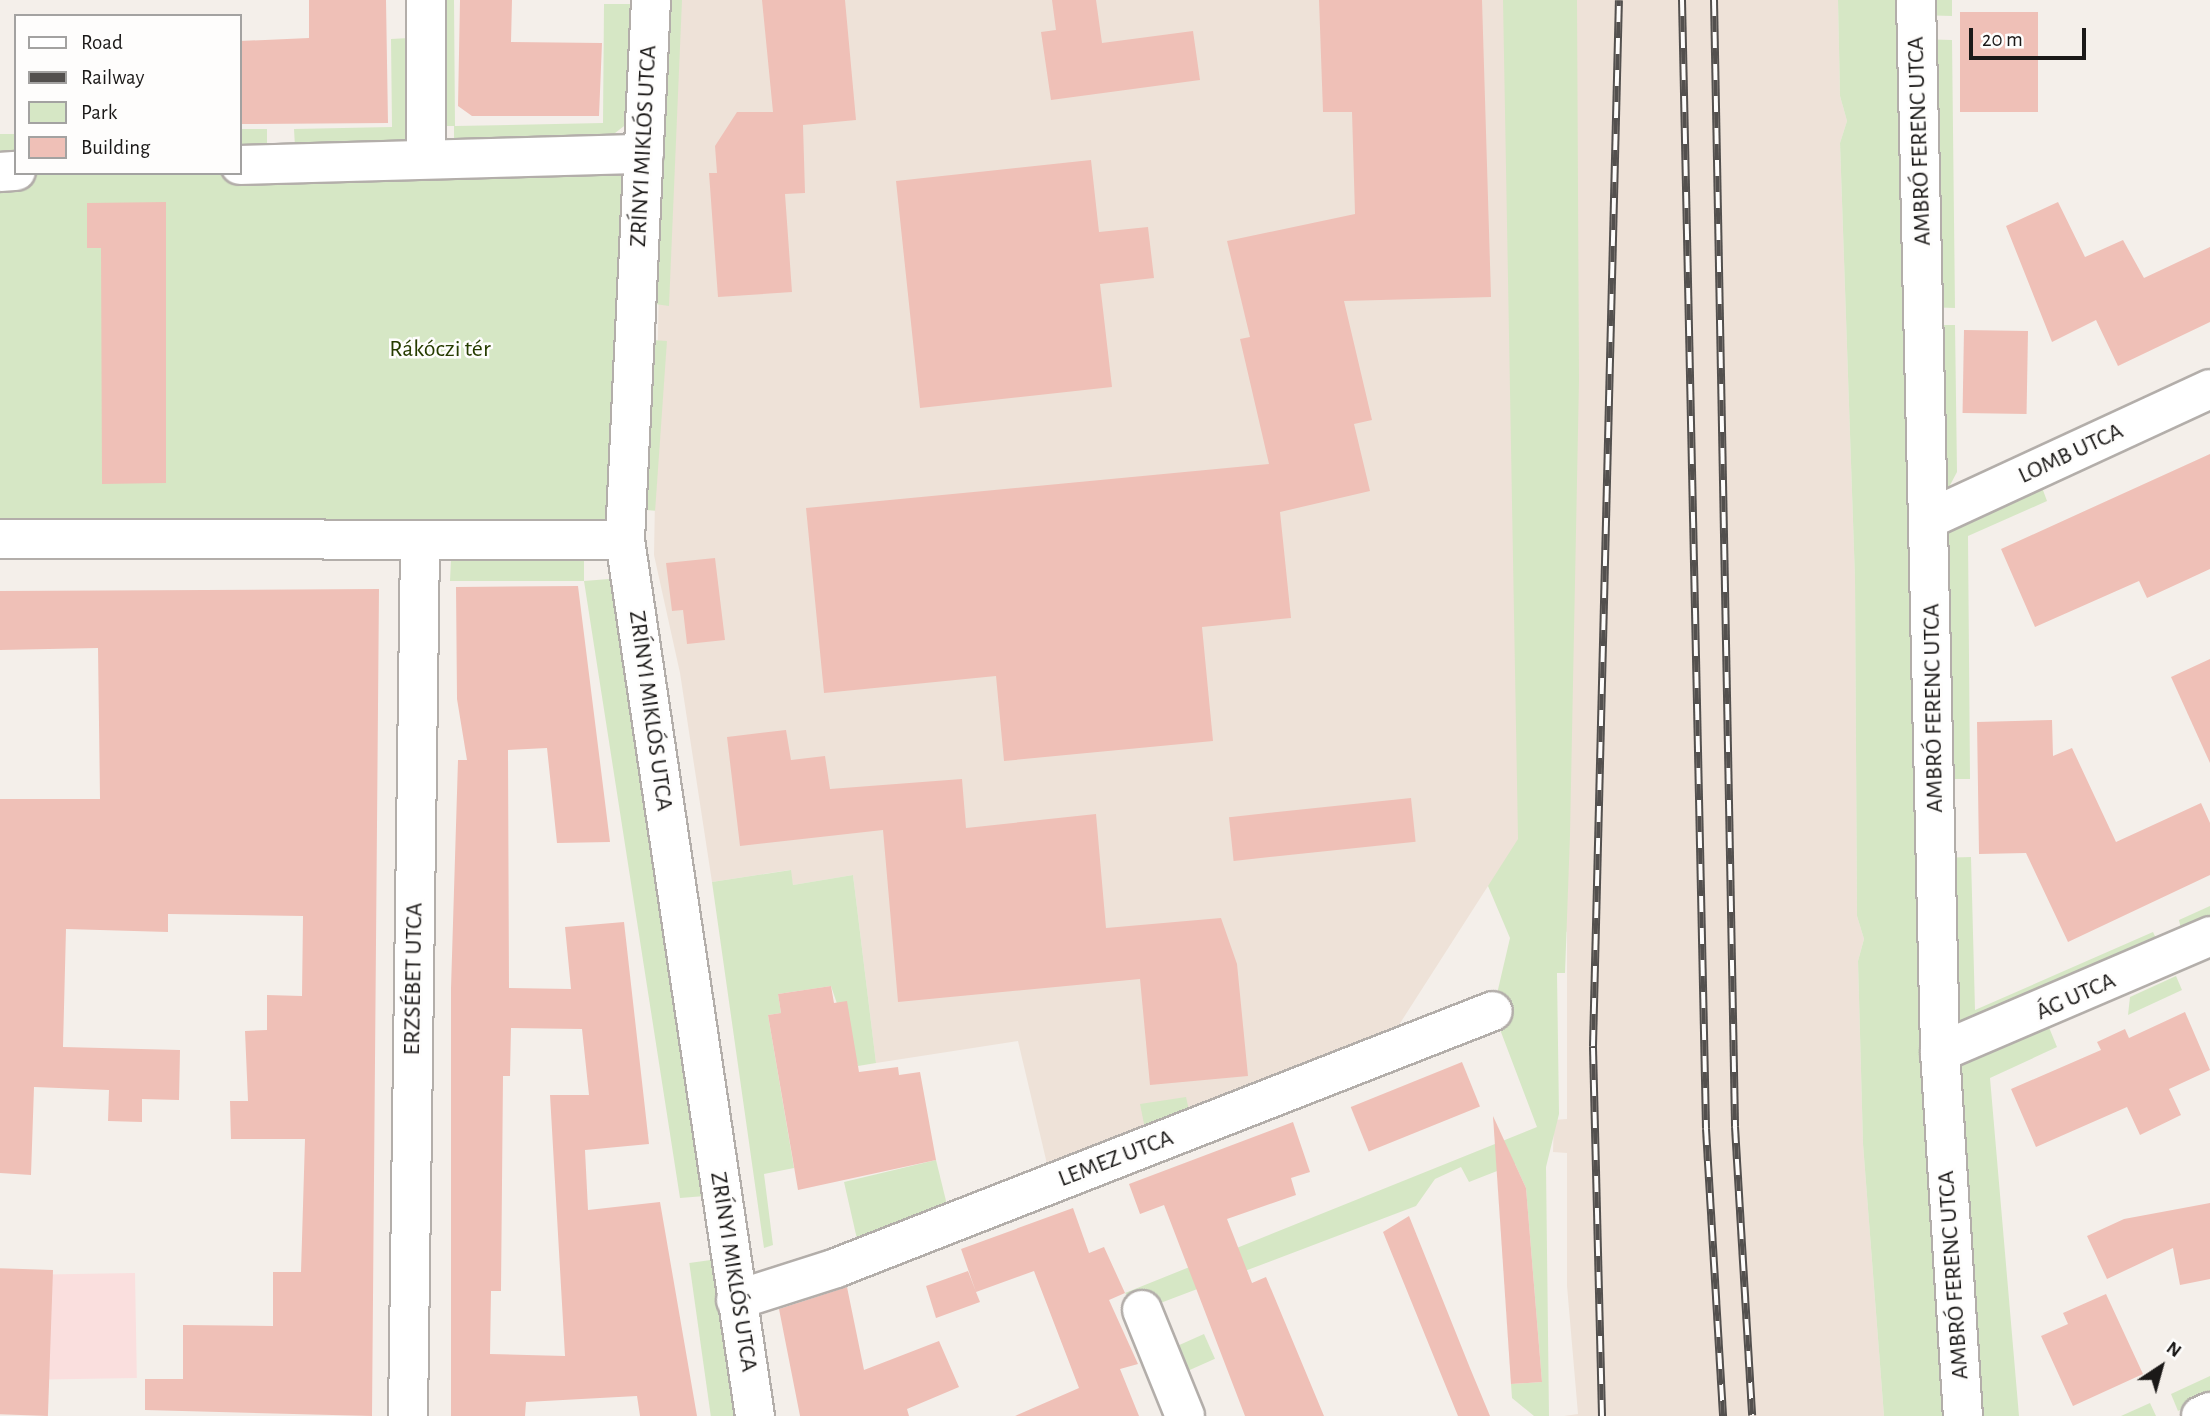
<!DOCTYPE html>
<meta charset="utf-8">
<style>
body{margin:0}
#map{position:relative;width:2210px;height:1416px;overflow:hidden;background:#f4efea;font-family:"Alegreya Sans",sans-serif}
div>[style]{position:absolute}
.built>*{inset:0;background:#eee2d8}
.education>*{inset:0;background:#fadfde;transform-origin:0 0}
.green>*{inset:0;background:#d6e7c5;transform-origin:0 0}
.building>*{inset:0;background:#efc0b7;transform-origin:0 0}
.roads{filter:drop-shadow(2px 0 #b3aeaa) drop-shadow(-2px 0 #b3aeaa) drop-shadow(0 2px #b3aeaa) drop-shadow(0 -2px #b3aeaa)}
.street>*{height:38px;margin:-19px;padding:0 19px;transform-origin:19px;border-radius:19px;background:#fff}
.rail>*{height:8px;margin-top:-4px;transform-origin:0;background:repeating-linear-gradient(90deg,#fefdfc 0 16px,#53504e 0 32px);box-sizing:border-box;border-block:2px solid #53504e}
span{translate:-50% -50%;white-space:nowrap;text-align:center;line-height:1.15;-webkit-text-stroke:5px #fefdfc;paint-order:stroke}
.street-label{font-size:24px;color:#1b1918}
.park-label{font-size:24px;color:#263b00}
.legend{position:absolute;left:14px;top:14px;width:228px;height:161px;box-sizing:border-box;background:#fefdfc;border:2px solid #a3a2a1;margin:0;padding:9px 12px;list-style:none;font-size:21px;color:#1b1918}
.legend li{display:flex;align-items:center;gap:14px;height:35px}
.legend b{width:35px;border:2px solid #a3a2a1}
.north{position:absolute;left:2126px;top:1332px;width:70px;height:70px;-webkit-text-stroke:5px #fefdfc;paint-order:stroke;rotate:36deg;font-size:19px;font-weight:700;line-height:28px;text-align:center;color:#1b1918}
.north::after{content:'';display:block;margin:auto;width:24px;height:32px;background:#1b1918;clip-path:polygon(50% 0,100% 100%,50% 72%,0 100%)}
.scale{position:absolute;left:1969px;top:28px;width:117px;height:32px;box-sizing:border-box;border:4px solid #1b1918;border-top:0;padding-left:9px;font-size:21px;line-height:24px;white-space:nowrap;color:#1b1918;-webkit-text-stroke:5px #fefdfc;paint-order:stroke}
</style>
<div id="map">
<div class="built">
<i style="clip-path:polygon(664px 0,1838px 0,1840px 96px,1847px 121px,1840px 143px,1855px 579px,1857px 916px,1864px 939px,1858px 961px,1863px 1144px,1884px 1416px,1564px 1416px,1578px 1414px,1567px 1286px,1567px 1153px,1553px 1152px,1554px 1120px,1567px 1119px,1567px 932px,1488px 886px,1397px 1028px,1047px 1164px,1018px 1041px,876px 1063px,853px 875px,793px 885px,790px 870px,712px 882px,680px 673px,654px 555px)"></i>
</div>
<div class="education">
<i style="left:135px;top:1273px;width:105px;height:135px;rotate:89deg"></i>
</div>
<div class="green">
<i style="clip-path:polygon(439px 0,454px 0,455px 126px,603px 123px,604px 4px,636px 4px,628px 123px,606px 140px,454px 141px,454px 126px,439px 126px)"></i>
<i style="clip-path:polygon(660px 0,682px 0,669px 306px,655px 304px)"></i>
<i style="clip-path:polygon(1503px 0,1577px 0,1579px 380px,1570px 835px,1565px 973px,1557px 973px,1559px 1114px,1546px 1167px,1549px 1416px,1534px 1416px,1512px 1398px,1511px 1384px,1542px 1382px,1526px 1188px,1515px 1164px,1469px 1182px,1461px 1167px,1435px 1179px,1416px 1206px,1142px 1310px,1125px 1293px,1537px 1127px,1493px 1011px,1510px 938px,1488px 886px,1518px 839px)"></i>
<i style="clip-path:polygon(1838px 0,1952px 0,1952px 16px,1917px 15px,1918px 39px,1952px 40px,1955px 308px,1926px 307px,1925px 325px,1955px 325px,1957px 472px,1948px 489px,2040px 482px,2047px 501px,1968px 536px,1970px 779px,1936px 779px,1937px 858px,1971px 857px,1975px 1010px,2153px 932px,2160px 947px,1951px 1069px,2048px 1025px,2057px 1047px,1990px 1078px,2019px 1416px,1884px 1416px,1863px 1144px,1858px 961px,1864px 939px,1857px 916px,1855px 579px,1840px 143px,1847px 121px,1840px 96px)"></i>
<i style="clip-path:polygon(409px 38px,406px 141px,295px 147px,294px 129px,392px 127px,391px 39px)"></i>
<i style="left:267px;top:129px;width:19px;height:27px;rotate:90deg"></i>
<i style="left:0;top:134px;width:16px;height:19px"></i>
<i style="clip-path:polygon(644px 154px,625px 540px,0 539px,0 172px,240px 173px)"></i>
<i style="left:652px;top:340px;width:15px;height:170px;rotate:4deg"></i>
<i style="clip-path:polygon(451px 559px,584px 560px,584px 581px,609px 579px,618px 592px,705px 1196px,680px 1198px,584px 581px,450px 581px)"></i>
<i style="clip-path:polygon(791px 870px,793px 885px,853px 875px,876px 1063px,858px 1066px,831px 986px,778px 994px,781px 1013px,768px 1015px,794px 1168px,764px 1174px,773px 1245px,764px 1248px,712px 882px)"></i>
<i style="clip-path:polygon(2210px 906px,2210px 927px,2182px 934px,2179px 920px)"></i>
<i style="clip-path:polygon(2176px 976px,2182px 990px,2128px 1015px,2130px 997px)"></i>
<i style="clip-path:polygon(1186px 1097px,1189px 1110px,1145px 1129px,1140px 1104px)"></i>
<i style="clip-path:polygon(936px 1160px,947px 1205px,857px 1239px,844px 1182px)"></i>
<i style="left:718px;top:1259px;width:159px;height:29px;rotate:82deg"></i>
<i style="left:1204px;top:1334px;width:27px;height:35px;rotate:66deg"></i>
<i style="clip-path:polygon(2210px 1376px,2210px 1396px,2178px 1411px,2171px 1394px)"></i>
<i style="clip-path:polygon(2150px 1403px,2156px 1416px,2121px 1416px)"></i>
</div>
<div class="building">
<i style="clip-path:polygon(309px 0,386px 0,388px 123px,240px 124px,240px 41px,309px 38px)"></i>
<i style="clip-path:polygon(460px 0,512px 0,511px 42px,602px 43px,599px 116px,472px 116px,458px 106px)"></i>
<i style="clip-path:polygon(762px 0,845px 0,856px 120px,803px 125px,805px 193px,785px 194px,792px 292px,718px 297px,709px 173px,717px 173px,715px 146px,737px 112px,773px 112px)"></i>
<i style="clip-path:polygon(1052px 0,1096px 0,1102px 43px,1193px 31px,1200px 80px,1051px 100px,1041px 32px,1056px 30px)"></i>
<i style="clip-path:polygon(1319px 0,1482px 0,1491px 297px,1344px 301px,1372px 420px,1354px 424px,1370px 491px,1280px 512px,1291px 618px,1202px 627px,1213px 741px,1004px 761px,996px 676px,824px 693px,806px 508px,1269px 464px,1240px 339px,1250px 337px,1227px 241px,1355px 214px,1352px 112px,1323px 112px)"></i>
<i style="left:1960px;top:12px;width:78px;height:100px"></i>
<i style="clip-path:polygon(1091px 160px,1099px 232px,1148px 227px,1154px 278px,1100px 284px,1112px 387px,920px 408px,896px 181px)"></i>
<i style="clip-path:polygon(166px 202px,166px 483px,102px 484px,101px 248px,87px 248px,87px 203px)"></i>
<i style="clip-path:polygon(2058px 202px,2085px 257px,2123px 240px,2144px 278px,2210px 247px,2210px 322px,2118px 366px,2096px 320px,2052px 342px,2006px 226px)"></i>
<i style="left:1964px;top:330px;width:64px;height:83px;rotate:1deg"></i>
<i style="clip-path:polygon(2210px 454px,2210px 569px,2147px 598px,2139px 581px,2035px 627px,2001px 549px)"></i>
<i style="clip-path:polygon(715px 558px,725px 640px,687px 644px,683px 610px,672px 611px,666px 563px)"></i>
<i style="clip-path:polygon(evenodd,578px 586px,610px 842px,557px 843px,547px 748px,508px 750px,509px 988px,571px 989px,565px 927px,624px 922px,649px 1144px,585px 1150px,588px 1210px,660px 1202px,697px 1416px,640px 1416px,637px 1396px,526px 1402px,525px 1416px,451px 1416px,451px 988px,458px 760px,467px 760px,457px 699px,456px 587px,578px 586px,511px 1028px,582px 1029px,589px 1095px,550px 1095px,565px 1356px,490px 1354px,491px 1291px,501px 1291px,503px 1076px,510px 1076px,511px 1028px)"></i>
<i style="clip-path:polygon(379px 589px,372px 1416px,145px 1410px,145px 1379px,183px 1379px,183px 1325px,273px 1326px,273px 1272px,301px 1272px,305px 1139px,231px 1139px,230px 1101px,248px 1101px,245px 1031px,267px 1030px,267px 995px,302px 996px,303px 916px,168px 914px,168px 932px,66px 929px,63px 1047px,180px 1050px,179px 1100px,142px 1099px,142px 1122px,108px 1121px,109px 1090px,34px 1087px,31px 1175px,0 1173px,0 799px,100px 799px,98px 648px,0 650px,0 591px)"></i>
<i style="clip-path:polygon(2210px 659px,2210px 763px,2171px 677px)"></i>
<i style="clip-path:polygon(2052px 720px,2053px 756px,2072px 748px,2116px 842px,2201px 803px,2210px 823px,2210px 875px,2068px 942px,2026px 853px,1979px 854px,1977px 722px)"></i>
<i style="clip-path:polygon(786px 730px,791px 760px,825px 756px,830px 789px,962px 779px,966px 828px,1096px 814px,1106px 928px,1221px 918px,1237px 964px,1248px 1076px,1150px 1085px,1140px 979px,898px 1002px,883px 830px,740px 846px,727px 737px)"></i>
<i style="left:1411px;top:798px;width:44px;height:183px;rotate:84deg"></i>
<i style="clip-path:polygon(831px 986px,834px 1003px,847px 1001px,859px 1072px,898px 1067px,899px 1075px,920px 1072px,936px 1160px,798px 1190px,768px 1015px,781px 1013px,778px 994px)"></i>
<i style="clip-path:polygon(2185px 1012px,2210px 1070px,2169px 1089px,2181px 1115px,2140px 1135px,2127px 1107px,2036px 1147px,2011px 1089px,2101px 1050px,2097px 1042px,2125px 1029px,2129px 1038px)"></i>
<i style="left:1462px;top:1062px;width:48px;height:120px;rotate:68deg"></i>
<i style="clip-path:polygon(1493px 1116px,1526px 1188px,1542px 1382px,1511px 1384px)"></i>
<i style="clip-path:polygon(1293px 1122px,1310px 1172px,1291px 1178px,1296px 1195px,1227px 1219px,1252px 1283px,1266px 1277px,1324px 1416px,1245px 1416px,1164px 1205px,1140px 1214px,1129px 1184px)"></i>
<i style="clip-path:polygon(2210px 1203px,2210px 1279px,2180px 1285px,2173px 1248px,2107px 1279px,2087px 1236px,2124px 1219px)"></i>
<i style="clip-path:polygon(1073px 1208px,1089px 1253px,1104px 1247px,1125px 1293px,1109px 1300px,1138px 1364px,1120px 1369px,1139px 1416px,1015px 1416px,1079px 1388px,1034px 1271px,976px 1292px,980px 1302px,936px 1318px,926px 1286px,968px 1271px,976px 1292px,961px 1249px)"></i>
<i style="clip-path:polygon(1409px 1216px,1470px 1368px,1490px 1416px,1458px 1416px,1383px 1232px)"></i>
<i style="left:53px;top:1270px;width:146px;height:53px;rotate:92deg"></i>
<i style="clip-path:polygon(847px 1287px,864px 1370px,939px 1341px,959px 1387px,907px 1409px,909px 1416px,800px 1416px,779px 1309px)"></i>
<i style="clip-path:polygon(2106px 1294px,2143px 1374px,2073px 1406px,2041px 1336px,2068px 1324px,2063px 1313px)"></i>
</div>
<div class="roads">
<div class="street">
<i style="left:651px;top:0;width:541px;rotate:92.76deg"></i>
<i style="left:625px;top:540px;width:886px;rotate:81.56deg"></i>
<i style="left:1916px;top:0;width:1052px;rotate:88.69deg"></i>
<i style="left:1940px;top:1052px;width:365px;rotate:86.4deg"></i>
<i style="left:426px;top:158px;width:158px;rotate:-90deg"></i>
<i style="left:240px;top:165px;width:404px;rotate:-1.6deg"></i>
<i style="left:0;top:172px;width:16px;rotate:-4deg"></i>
<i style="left:1931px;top:518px;width:307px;rotate:-24.8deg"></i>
<i style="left:0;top:539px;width:625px;rotate:0.09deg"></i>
<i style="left:1940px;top:1052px;width:294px;rotate:-23.2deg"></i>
<i style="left:736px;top:1300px;width:105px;rotate:-17.7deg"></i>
<i style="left:836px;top:1268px;width:705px;rotate:-21.36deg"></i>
<i style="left:1142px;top:1310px;width:114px;rotate:67.9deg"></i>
<i style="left:408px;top:1416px;width:875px;rotate:-89.21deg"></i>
<i style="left:2201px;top:1416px;width:10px;rotate:-24deg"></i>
</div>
</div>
<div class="rail">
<i style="left:1682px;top:0;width:1129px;rotate:88.78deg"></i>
<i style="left:1706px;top:1129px;width:288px;rotate:86.6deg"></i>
<i style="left:1714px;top:0;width:1127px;rotate:88.93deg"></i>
<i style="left:1735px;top:1127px;width:289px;rotate:86.6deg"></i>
<i style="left:1602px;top:1416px;width:370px;rotate:-91.4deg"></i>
<i style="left:1593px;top:1046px;width:1046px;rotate:-88.58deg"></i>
</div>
<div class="street-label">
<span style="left:1920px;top:141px;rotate:-92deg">AMBRÓ FERENC UTCA</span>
<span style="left:644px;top:146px;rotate:-87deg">ZRÍNYI MIKLÓS UTCA</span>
<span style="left:2071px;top:454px;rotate:-25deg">LOMB UTCA</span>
<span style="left:1934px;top:708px;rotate:-91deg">AMBRÓ FERENC UTCA</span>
<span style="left:650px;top:711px;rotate:82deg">ZRÍNYI MIKLÓS UTCA</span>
<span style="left:414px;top:979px;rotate:-89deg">ERZSÉBET UTCA</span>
<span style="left:2076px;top:997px;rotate:-24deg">ÁG UTCA</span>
<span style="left:1116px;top:1159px;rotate:-21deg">LEMEZ UTCA</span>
<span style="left:733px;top:1272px;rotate:81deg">ZRÍNYI MIKLÓS UTCA</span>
<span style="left:1954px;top:1275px;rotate:-94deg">AMBRÓ FERENC UTCA</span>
</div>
<div class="park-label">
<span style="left:440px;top:350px">Rákóczi tér</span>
</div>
<ul class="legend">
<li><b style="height:9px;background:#fff"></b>Road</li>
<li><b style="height:9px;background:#53504e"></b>Railway</li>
<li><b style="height:19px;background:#d6e7c5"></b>Park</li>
<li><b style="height:19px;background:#efc0b7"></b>Building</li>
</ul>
<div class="north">N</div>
<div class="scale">20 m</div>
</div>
